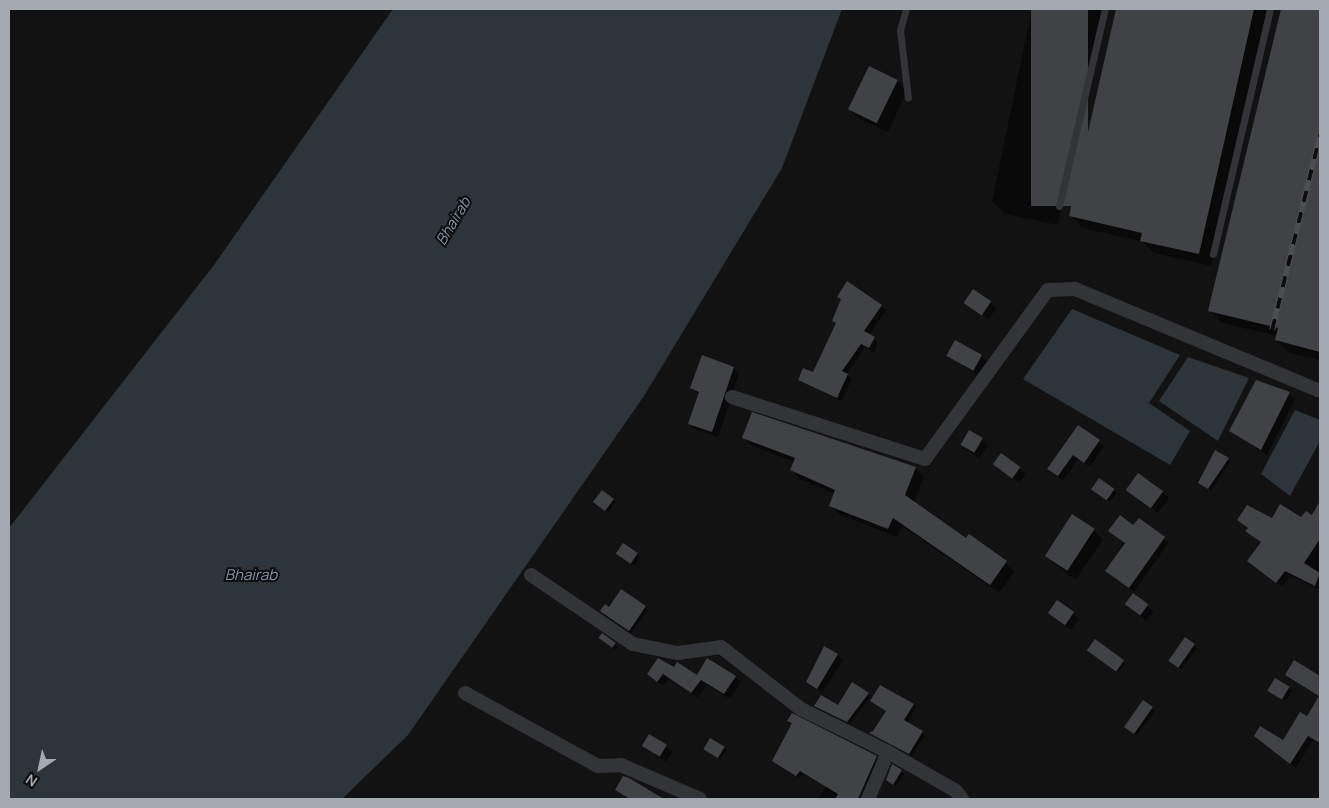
<!DOCTYPE html>
<style>
body{margin:0}
#map{position:relative;width:1329px;height:808px;overflow:hidden;background:#121213;font-family:Manrope,sans-serif}
div>[style]{position:absolute}
.water>*{inset:0;background:#2d343a}
.shadow>*{inset:0;background:#0007;transform-origin:0 0}
.building>*{inset:0;background:#414246;transform-origin:0 0}
.service>*{height:7px;margin:-3.5px;padding:0 3.5px;transform-origin:3.5px;border-radius:3.5px;background:#333437}
.minor>*{height:14px;margin:-7px;padding:0 7px;transform-origin:7px;border-radius:7px;background:#333437}
.rail>*{height:5.5px;margin-top:-2.75px;transform-origin:0;background:repeating-linear-gradient(90deg,#0d0d0e 0 11px,#4c4e52 0 22px);box-sizing:border-box;border-block:1px solid #4c4e52}
span{translate:-50% -50%;white-space:nowrap;text-align:center;line-height:1.15;-webkit-text-stroke:4px #0d0d0e;paint-order:stroke}
.water-label{font-size:15px;color:#8097a9;font-style:italic}
.frame{position:absolute;inset:0;border:10px solid #a5a9b2;pointer-events:none}
.north{position:absolute;left:15px;top:743px;width:50px;height:50px;-webkit-text-stroke:4px #0d0d0e;paint-order:stroke;rotate:214deg;font-size:14px;font-weight:700;line-height:20px;text-align:center;color:#a5a9b2}
.north::after{content:'';display:block;margin:auto;width:18px;height:22px;background:#a5a9b2;clip-path:polygon(50% 0,100% 100%,50% 72%,0 100%)}
</style>
<div id="map">
<div class="water">
<i style="clip-path:polygon(393px 9px,842px 9px,782px 168px,644px 396px,408px 735px,342px 799px,9px 799px,9px 528px,214px 265px)"></i>
<i style="clip-path:polygon(1072px 309px,1180px 355px,1149px 403px,1190px 431px,1170px 465px,1023px 379px)"></i>
<i style="clip-path:polygon(1188px 357px,1249px 378px,1218px 441px,1159px 401px)"></i>
<i style="clip-path:polygon(1295px 410px,1320px 420px,1320px 441px,1290px 496px,1261px 474px)"></i>
</div>
<div class="shadow">
<i style="clip-path:polygon(1032px 9px,1103px 9px,1058px 225px,1005px 214px,992px 201px)"></i>
<i style="clip-path:polygon(1117px 9px,1270px 9px,1211px 266px,1154px 253px,1143px 242px,1083px 228px,1070px 215px)"></i>
<i style="clip-path:polygon(1282px 9px,1320px 9px,1320px 360px,1289px 353px,1276px 340px,1277px 336px,1222px 323px,1210px 310px)"></i>
<i style="clip-path:polygon(870px 68px,898px 81px,907px 91px,888px 132px,860px 119px,850px 109px)"></i>
<i style="left:973px;top:291px;width:29px;height:14px;rotate:35deg"></i>
<i style="clip-path:polygon(881px 306px,886px 310px,869px 335px,878px 342px,874px 352px,865px 347px,847px 374px,852px 379px,841px 401px,800px 380px,813px 374px,836px 324px,834px 321px)"></i>
<i style="clip-path:polygon(703px 356px,734px 368px,739px 374px,718px 437px,695px 429px,689px 424px,699px 394px,691px 388px)"></i>
<i style="clip-path:polygon(948px 356px,981px 356px,987px 362px,979px 376px)"></i>
<i style="clip-path:polygon(1289px 394px,1295px 399px,1267px 455px,1231px 431px)"></i>
<i style="clip-path:polygon(1079px 427px,1104px 446px,1090px 467px,1078px 459px,1063px 481px,1049px 469px)"></i>
<i style="clip-path:polygon(744px 437px,915px 469px,924px 477px,914px 502px,966px 539px,969px 536px,1015px 571px,999px 593px,902px 526px,897px 537px,839px 514px,830px 505px,835px 494px,800px 479px,792px 470px,795px 462px,752px 446px)"></i>
<i style="clip-path:polygon(982px 439px,988px 446px,979px 459px,961px 445px)"></i>
<i style="left:1001px;top:455px;width:31px;height:11px;rotate:37deg"></i>
<i style="clip-path:polygon(1228px 459px,1231px 461px,1211px 491px,1202px 485px)"></i>
<i style="left:1139px;top:475px;width:38px;height:19px;rotate:37deg"></i>
<i style="clip-path:polygon(1114px 490px,1117px 493px,1110px 502px,1095px 491px)"></i>
<i style="clip-path:polygon(613px 499px,616px 502px,609px 512px,598px 505px)"></i>
<i style="clip-path:polygon(1320px 505px,1320px 590px,1290px 576px,1282px 587px,1248px 561px,1261px 543px,1238px 520px,1302px 519px,1312px 517px)"></i>
<i style="clip-path:polygon(1134px 527px,1169px 542px,1134px 592px,1106px 571px)"></i>
<i style="clip-path:polygon(1094px 530px,1103px 540px,1075px 580px,1044px 555px)"></i>
<i style="clip-path:polygon(624px 545px,640px 557px,634px 566px,620px 557px)"></i>
<i style="left:622px;top:591px;width:32px;height:29px;rotate:36deg"></i>
<i style="clip-path:polygon(1126px 605px,1147px 605px,1154px 611px,1146px 621px)"></i>
<i style="clip-path:polygon(1049px 613px,1073px 613px,1079px 619px,1071px 630px)"></i>
<i style="clip-path:polygon(1185px 638px,1197px 648px,1182px 669px,1173px 663px)"></i>
<i style="clip-path:polygon(603px 641px,615px 644px,618px 647px,616px 650px)"></i>
<i style="clip-path:polygon(1088px 650px,1123px 661px,1125px 664px,1120px 671px)"></i>
<i style="clip-path:polygon(837px 655px,843px 660px,822px 693px,807px 682px)"></i>
<i style="clip-path:polygon(675px 669px,697px 677px,735px 677px,741px 682px,730px 699px,707px 685px,697px 698px,669px 679px,663px 686px,648px 674px)"></i>
<i style="clip-path:polygon(1286px 675px,1315px 676px,1308px 690px)"></i>
<i style="clip-path:polygon(1289px 688px,1292px 691px,1285px 701px,1272px 693px)"></i>
<i style="clip-path:polygon(868px 694px,871px 696px,850px 724px,816px 706px,838px 707px)"></i>
<i style="clip-path:polygon(1320px 698px,1320px 744px,1313px 740px,1296px 768px,1255px 736px,1283px 742px,1308px 718px)"></i>
<i style="clip-path:polygon(913px 705px,916px 707px,907px 723px,925px 735px,912px 756px,871px 733px)"></i>
<i style="clip-path:polygon(1152px 708px,1155px 711px,1137px 735px,1128px 729px)"></i>
<i style="clip-path:polygon(789px 720px,879px 760px,860px 799px,818px 799px,826px 786px,803px 773px,800px 778px,773px 761px,793px 724px)"></i>
<i style="clip-path:polygon(643px 746px,666px 746px,672px 752px,666px 762px)"></i>
<i style="clip-path:polygon(724px 748px,727px 750px,721px 759px,708px 751px)"></i>
<i style="clip-path:polygon(901px 771px,904px 774px,896px 786px,890px 783px)"></i>
<i style="clip-path:polygon(616px 790px,654px 795px,659px 799px,628px 799px)"></i>
</div>
<div class="building">
<i style="left:1031px;top:9px;width:57px;height:197px"></i>
<i style="clip-path:polygon(1116px 9px,1254px 9px,1199px 254px,1140px 241px,1142px 233px,1069px 216px)"></i>
<i style="clip-path:polygon(1281px 9px,1320px 9px,1320px 352px,1275px 340px,1278px 328px,1208px 311px)"></i>
<i style="left:869px;top:66px;width:32px;height:48px;rotate:26deg"></i>
<i style="clip-path:polygon(847px 281px,882px 305px,864px 331px,875px 337px,869px 348px,861px 344px,842px 371px,848px 374px,837px 398px,798px 380px,803px 368px,813px 372px,836px 323px,832px 321px,841px 299px,837px 297px)"></i>
<i style="left:973px;top:289px;width:22px;height:17px;rotate:34deg"></i>
<i style="left:955px;top:340px;width:31px;height:18px;rotate:29deg"></i>
<i style="clip-path:polygon(702px 355px,734px 367px,712px 432px,688px 424px,699px 392px,690px 388px)"></i>
<i style="clip-path:polygon(1256px 380px,1290px 392px,1261px 450px,1229px 431px)"></i>
<i style="clip-path:polygon(752px 412px,916px 467px,905px 495px,966px 538px,969px 534px,1007px 561px,990px 585px,893px 518px,888px 529px,829px 506px,835px 490px,790px 470px,795px 458px,742px 438px)"></i>
<i style="clip-path:polygon(1078px 425px,1100px 440px,1084px 463px,1073px 455px,1058px 476px,1047px 469px)"></i>
<i style="left:969px;top:430px;width:16px;height:17px;rotate:30deg"></i>
<i style="clip-path:polygon(1215px 450px,1229px 458px,1208px 489px,1198px 483px)"></i>
<i style="left:1001px;top:453px;width:24px;height:14px;rotate:36deg"></i>
<i style="left:1138px;top:473px;width:31px;height:21px;rotate:36deg"></i>
<i style="left:1099px;top:478px;width:19px;height:14px;rotate:35deg"></i>
<i style="left:602px;top:490px;width:15px;height:15px;rotate:37deg"></i>
<i style="clip-path:polygon(1320px 501px,1320px 539px,1304px 563px,1320px 573px,1315px 586px,1285px 571px,1276px 583px,1247px 561px,1261px 542px,1245px 531px,1248px 528px,1237px 520px,1247px 505px,1272px 518px,1280px 504px,1301px 517px,1306px 511px,1312px 515px)"></i>
<i style="left:1072px;top:514px;width:27px;height:50px;rotate:33deg"></i>
<i style="clip-path:polygon(1120px 515px,1133px 525px,1139px 518px,1165px 537px,1129px 588px,1105px 571px,1125px 543px,1108px 531px)"></i>
<i style="left:623px;top:543px;width:18px;height:13px;rotate:34deg"></i>
<i style="clip-path:polygon(621px 589px,646px 606px,629px 631px,600px 611px,605px 604px,609px 607px)"></i>
<i style="left:1133px;top:593px;width:19px;height:14px;rotate:36deg"></i>
<i style="left:1057px;top:600px;width:21px;height:16px;rotate:35deg"></i>
<i style="left:602px;top:633px;width:17px;height:6px;rotate:36deg"></i>
<i style="left:1185px;top:637px;width:12px;height:29px;rotate:35deg"></i>
<i style="left:1095px;top:639px;width:36px;height:14px;rotate:36deg"></i>
<i style="clip-path:polygon(824px 646px,838px 654px,817px 689px,806px 682px)"></i>
<i style="clip-path:polygon(658px 658px,674px 667px,677px 662px,697px 675px,707px 658px,736px 676px,724px 694px,701px 680px,691px 693px,663px 674px,657px 682px,647px 674px)"></i>
<i style="clip-path:polygon(1294px 660px,1320px 676px,1320px 743px,1308px 736px,1290px 764px,1254px 736px,1260px 726px,1283px 740px,1300px 712px,1307px 716px,1319px 696px,1285px 675px)"></i>
<i style="left:1275px;top:678px;width:17px;height:15px;rotate:31deg"></i>
<i style="clip-path:polygon(852px 682px,869px 693px,847px 722px,814px 706px,821px 695px,838px 705px)"></i>
<i style="clip-path:polygon(880px 685px,914px 704px,904px 720px,923px 731px,909px 754px,869px 733px,873px 731px,886px 711px,870px 701px)"></i>
<i style="left:1143px;top:700px;width:12px;height:33px;rotate:35deg"></i>
<i style="clip-path:polygon(792px 713px,877px 756px,858px 799px,835px 799px,838px 794px,800px 771px,796px 776px,772px 761px,792px 723px,787px 721px)"></i>
<i style="left:649px;top:734px;width:21px;height:14px;rotate:31deg"></i>
<i style="left:710px;top:738px;width:17px;height:13px;rotate:31deg"></i>
<i style="clip-path:polygon(892px 764px,902px 770px,893px 785px,886px 780px)"></i>
<i style="clip-path:polygon(623px 776px,629px 778px,664px 799px,630px 799px,615px 790px)"></i>
</div>
<div class="service">
<i style="left:906px;top:9px;width:22px;rotate:106deg"></i>
<i style="left:900px;top:30px;width:68px;rotate:83.3deg"></i>
<i style="left:1059px;top:206px;width:202px;rotate:-76.9deg"></i>
<i style="left:1213px;top:254px;width:252px;rotate:-76.9deg"></i>
</div>
<div class="minor">
<i style="left:732px;top:397px;width:203px;rotate:17.8deg"></i>
<i style="left:925px;top:459px;width:209px;rotate:-54deg"></i>
<i style="left:1048px;top:290px;width:27px;rotate:-2deg"></i>
<i style="left:1075px;top:289px;width:265px;rotate:22.6deg"></i>
<i style="left:531px;top:575px;width:123px;rotate:34.1deg"></i>
<i style="left:633px;top:644px;width:46px;rotate:11.3deg"></i>
<i style="left:678px;top:653px;width:43px;rotate:-7.9deg"></i>
<i style="left:721px;top:647px;width:101px;rotate:37.8deg"></i>
<i style="left:801px;top:709px;width:97px;rotate:26.3deg"></i>
<i style="left:888px;top:752px;width:78px;rotate:29.8deg"></i>
<i style="left:956px;top:791px;width:10px;rotate:53deg"></i>
<i style="left:465px;top:693px;width:152px;rotate:28.8deg"></i>
<i style="left:598px;top:766px;width:23px;rotate:-2deg"></i>
<i style="left:621px;top:765px;width:86px;rotate:23.3deg"></i>
<i style="left:868px;top:799px;width:51px;rotate:-66.9deg"></i>
</div>
<div class="rail">
<i style="left:1272px;top:330px;width:201px;rotate:-76.2deg"></i>
</div>
<div class="water-label">
<span style="left:453px;top:221px;rotate:-59deg">Bhairab</span>
<span style="left:251px;top:575px">Bhairab</span>
</div>
<div class="frame"></div>
<div class="north">N</div>
</div>
